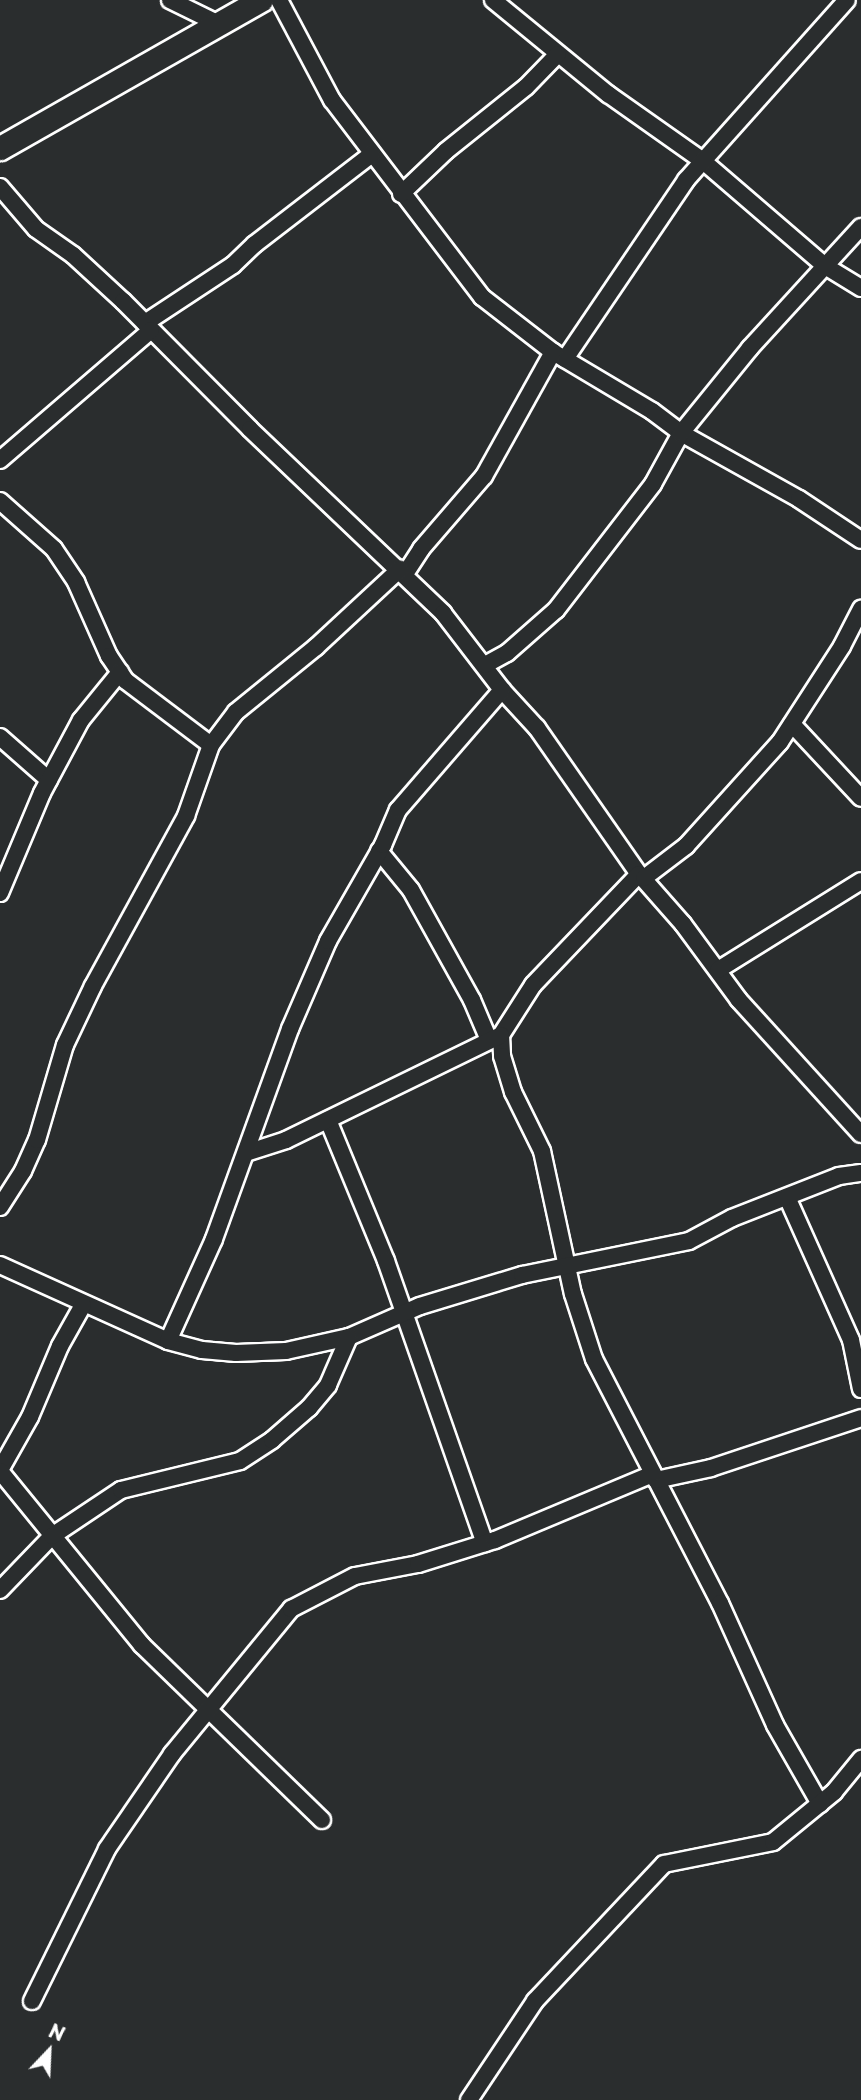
<!DOCTYPE html>
<style>
body{margin:0}
#map{position:relative;width:861px;height:2100px;overflow:hidden;background:#2a2d2e;font-family:"Playpen Sans",sans-serif}
div>[style]{position:absolute}
.roads{filter:drop-shadow(2px 0 #fff) drop-shadow(-2px 0 #fff) drop-shadow(0 2px #fff) drop-shadow(0 -2px #fff)}
.street>*{height:16px;margin:-8px;padding:0 8px;transform-origin:8px;border-radius:8px;background:#2a2d2e}
.secondary>*{height:23px;margin:-11.5px;padding:0 11.5px;transform-origin:11.5px;border-radius:11.5px;background:#2a2d2e}
span{translate:-50% -50%;white-space:nowrap;text-align:center;line-height:1.15;-webkit-text-stroke:6px #2a2d2e;paint-order:stroke}
.north{position:absolute;left:14px;top:2016px;width:70px;height:70px;-webkit-text-stroke:5px #2a2d2e;paint-order:stroke;rotate:23deg;font-size:19px;font-weight:700;line-height:28px;text-align:center;color:#fff}
.north::after{content:'';display:block;margin:auto;width:24px;height:32px;background:#fff;clip-path:polygon(50% 0,100% 100%,50% 72%,0 100%)}
</style>
<div id="map">
<div class="roads">
<div class="street">
<i style="left:170px;top:0;width:55px;rotate:26.1deg"></i>
<i style="left:279px;top:0;width:113px;rotate:62.1deg"></i>
<i style="left:332px;top:100px;width:248px;rotate:52.7deg"></i>
<i style="left:482px;top:297px;width:90px;rotate:37.8deg"></i>
<i style="left:553px;top:352px;width:115px;rotate:30.8deg"></i>
<i style="left:652px;top:411px;width:36px;rotate:37deg"></i>
<i style="left:681px;top:433px;width:135px;rotate:29.2deg"></i>
<i style="left:799px;top:499px;width:74px;rotate:33.5deg"></i>
<i style="left:493px;top:0;width:149px;rotate:39.3deg"></i>
<i style="left:608px;top:94px;width:116px;rotate:35.2deg"></i>
<i style="left:703px;top:161px;width:161px;rotate:40.7deg"></i>
<i style="left:825px;top:266px;width:42px;rotate:31.4deg"></i>
<i style="left:0;top:187px;width:55px;rotate:49.4deg"></i>
<i style="left:36px;top:229px;width:45px;rotate:35.1deg"></i>
<i style="left:73px;top:255px;width:68px;rotate:42.6deg"></i>
<i style="left:123px;top:301px;width:180px;rotate:45.2deg"></i>
<i style="left:250px;top:429px;width:267px;rotate:43.6deg"></i>
<i style="left:443px;top:613px;width:97px;rotate:52.5deg"></i>
<i style="left:502px;top:690px;width:52px;rotate:47.4deg"></i>
<i style="left:537px;top:728px;width:178px;rotate:55.1deg"></i>
<i style="left:639px;top:874px;width:67px;rotate:48.7deg"></i>
<i style="left:683px;top:924px;width:94px;rotate:53.6deg"></i>
<i style="left:739px;top:1000px;width:181px;rotate:47.7deg"></i>
<i style="left:401px;top:194px;width:62px;rotate:-43.7deg"></i>
<i style="left:446px;top:151px;width:102px;rotate:-38.7deg"></i>
<i style="left:526px;top:87px;width:46px;rotate:-45.9deg"></i>
<i style="left:145px;top:323px;width:105px;rotate:-33.4deg"></i>
<i style="left:233px;top:265px;width:30px;rotate:-44deg"></i>
<i style="left:255px;top:244px;width:148px;rotate:-37.6deg"></i>
<i style="left:565px;top:359px;width:216px;rotate:-55.9deg"></i>
<i style="left:686px;top:180px;width:241px;rotate:-48.2deg"></i>
<i style="left:0;top:460px;width:199px;rotate:-40.7deg"></i>
<i style="left:0;top:501px;width:72px;rotate:41.6deg"></i>
<i style="left:54px;top:549px;width:40px;rotate:56deg"></i>
<i style="left:76px;top:582px;width:81px;rotate:66deg"></i>
<i style="left:109px;top:656px;width:30px;rotate:56deg"></i>
<i style="left:126px;top:681px;width:106px;rotate:37deg"></i>
<i style="left:405px;top:574px;width:30px;rotate:-57deg"></i>
<i style="left:421px;top:549px;width:96px;rotate:-49.2deg"></i>
<i style="left:484px;top:476px;width:142px;rotate:-60.9deg"></i>
<i style="left:485px;top:665px;width:25px;rotate:-29deg"></i>
<i style="left:507px;top:653px;width:65px;rotate:-41.3deg"></i>
<i style="left:556px;top:610px;width:159px;rotate:-52.4deg"></i>
<i style="left:653px;top:484px;width:58px;rotate:-61.2deg"></i>
<i style="left:681px;top:433px;width:109px;rotate:-50.9deg"></i>
<i style="left:750px;top:348px;width:164px;rotate:-47.5deg"></i>
<i style="left:792px;top:724px;width:101px;rotate:47deg"></i>
<i style="left:0;top:737px;width:65px;rotate:41.3deg"></i>
<i style="left:379px;top:851px;width:50px;rotate:50.6deg"></i>
<i style="left:411px;top:890px;width:126px;rotate:61deg"></i>
<i style="left:472px;top:1000px;width:43px;rotate:67deg"></i>
<i style="left:639px;top:874px;width:153px;rotate:133.7deg"></i>
<i style="left:533px;top:985px;width:59px;rotate:122.6deg"></i>
<i style="left:501px;top:1035px;width:21px;rotate:87deg"></i>
<i style="left:502px;top:1056px;width:38px;rotate:73deg"></i>
<i style="left:513px;top:1092px;width:66px;rotate:63.8deg"></i>
<i style="left:542px;top:1151px;width:146px;rotate:77.8deg"></i>
<i style="left:573px;top:1294px;width:68px;rotate:72.1deg"></i>
<i style="left:594px;top:1359px;width:275px;rotate:62.7deg"></i>
<i style="left:720px;top:1603px;width:134px;rotate:65.7deg"></i>
<i style="left:775px;top:1725px;width:91px;rotate:60.3deg"></i>
<i style="left:644px;top:878px;width:53px;rotate:-37.3deg"></i>
<i style="left:686px;top:846px;width:140px;rotate:-47.9deg"></i>
<i style="left:780px;top:742px;width:114px;rotate:-57.1deg"></i>
<i style="left:842px;top:646px;width:42px;rotate:-62.8deg"></i>
<i style="left:0;top:893px;width:108px;rotate:-67.2deg"></i>
<i style="left:42px;top:793px;width:83px;rotate:-61.9deg"></i>
<i style="left:81px;top:720px;width:62px;rotate:-50.9deg"></i>
<i style="left:718px;top:970px;width:168px;rotate:-31.9deg"></i>
<i style="left:328px;top:1120px;width:152px;rotate:67.6deg"></i>
<i style="left:386px;top:1261px;width:299px;rotate:70.7deg"></i>
<i style="left:246px;top:1153px;width:42px;rotate:-18deg"></i>
<i style="left:286px;top:1140px;width:239px;rotate:-26deg"></i>
<i style="left:787px;top:1197px;width:157px;rotate:65.9deg"></i>
<i style="left:851px;top:1340px;width:50px;rotate:78.5deg"></i>
<i style="left:0;top:1207px;width:43px;rotate:-57.4deg"></i>
<i style="left:23px;top:1171px;width:34px;rotate:-66deg"></i>
<i style="left:37px;top:1140px;width:99px;rotate:-73.6deg"></i>
<i style="left:65px;top:1045px;width:65px;rotate:-64.6deg"></i>
<i style="left:93px;top:986px;width:194px;rotate:-61.3deg"></i>
<i style="left:186px;top:816px;width:75px;rotate:-70.6deg"></i>
<i style="left:211px;top:745px;width:41px;rotate:-52.9deg"></i>
<i style="left:236px;top:712px;width:103px;rotate:-39.1deg"></i>
<i style="left:316px;top:647px;width:115px;rotate:-42.9deg"></i>
<i style="left:0;top:1265px;width:184px;rotate:24.3deg"></i>
<i style="left:168px;top:1341px;width:35px;rotate:15deg"></i>
<i style="left:202px;top:1350px;width:34px;rotate:5deg"></i>
<i style="left:236px;top:1353px;width:50px;rotate:-2.3deg"></i>
<i style="left:286px;top:1351px;width:65px;rotate:-12.5deg"></i>
<i style="left:349px;top:1337px;width:77px;rotate:-23.6deg"></i>
<i style="left:420px;top:1306px;width:107px;rotate:-16.9deg"></i>
<i style="left:522px;top:1275px;width:170px;rotate:-11.5deg"></i>
<i style="left:689px;top:1241px;width:49px;rotate:-28.1deg"></i>
<i style="left:732px;top:1218px;width:115px;rotate:-21.4deg"></i>
<i style="left:839px;top:1176px;width:22px;rotate:-8deg"></i>
<i style="left:168px;top:1341px;width:112px;rotate:-65.7deg"></i>
<i style="left:214px;top:1239px;width:223px;rotate:-70.1deg"></i>
<i style="left:290px;top:1029px;width:96px;rotate:-66.6deg"></i>
<i style="left:328px;top:941px;width:111px;rotate:-60.2deg"></i>
<i style="left:383px;top:845px;width:38px;rotate:-67deg"></i>
<i style="left:398px;top:810px;width:159px;rotate:-49.1deg"></i>
<i style="left:0;top:1470px;width:61px;rotate:-60.5deg"></i>
<i style="left:30px;top:1417px;width:77px;rotate:-67.1deg"></i>
<i style="left:60px;top:1346px;width:47px;rotate:-60.7deg"></i>
<i style="left:0;top:1471px;width:225px;rotate:50.8deg"></i>
<i style="left:142px;top:1645px;width:251px;rotate:44.2deg"></i>
<i style="left:656px;top:1480px;width:56px;rotate:-12.3deg"></i>
<i style="left:711px;top:1468px;width:158px;rotate:-18.4deg"></i>
<i style="left:0;top:1590px;width:75px;rotate:-46.1deg"></i>
<i style="left:52px;top:1536px;width:83px;rotate:-33.7deg"></i>
<i style="left:121px;top:1490px;width:122px;rotate:-13.7deg"></i>
<i style="left:240px;top:1461px;width:38px;rotate:-33deg"></i>
<i style="left:272px;top:1440px;width:49px;rotate:-40.9deg"></i>
<i style="left:309px;top:1408px;width:30px;rotate:-50deg"></i>
<i style="left:328px;top:1385px;width:52px;rotate:-66.4deg"></i>
<i style="left:32px;top:2001px;width:169px;rotate:-63.7deg"></i>
<i style="left:107px;top:1849px;width:115px;rotate:-55.6deg"></i>
<i style="left:172px;top:1754px;width:188px;rotate:-50.6deg"></i>
<i style="left:291px;top:1609px;width:72px;rotate:-27.3deg"></i>
<i style="left:355px;top:1576px;width:64px;rotate:-10.8deg"></i>
<i style="left:418px;top:1564px;width:81px;rotate:-17.3deg"></i>
<i style="left:495px;top:1540px;width:171px;rotate:-22.7deg"></i>
<i style="left:469px;top:2100px;width:119px;rotate:-56.3deg"></i>
<i style="left:535px;top:2001px;width:188px;rotate:-46.7deg"></i>
<i style="left:664px;top:1864px;width:111px;rotate:-11.4deg"></i>
<i style="left:773px;top:1842px;width:79px;rotate:-39.3deg"></i>
<i style="left:834px;top:1792px;width:43px;rotate:-50.7deg"></i>
</div>
<div class="secondary">
<i style="left:0;top:148px;width:300px;rotate:-29.6deg"></i>
</div>
</div>
<div class="north">N</div>
</div>
